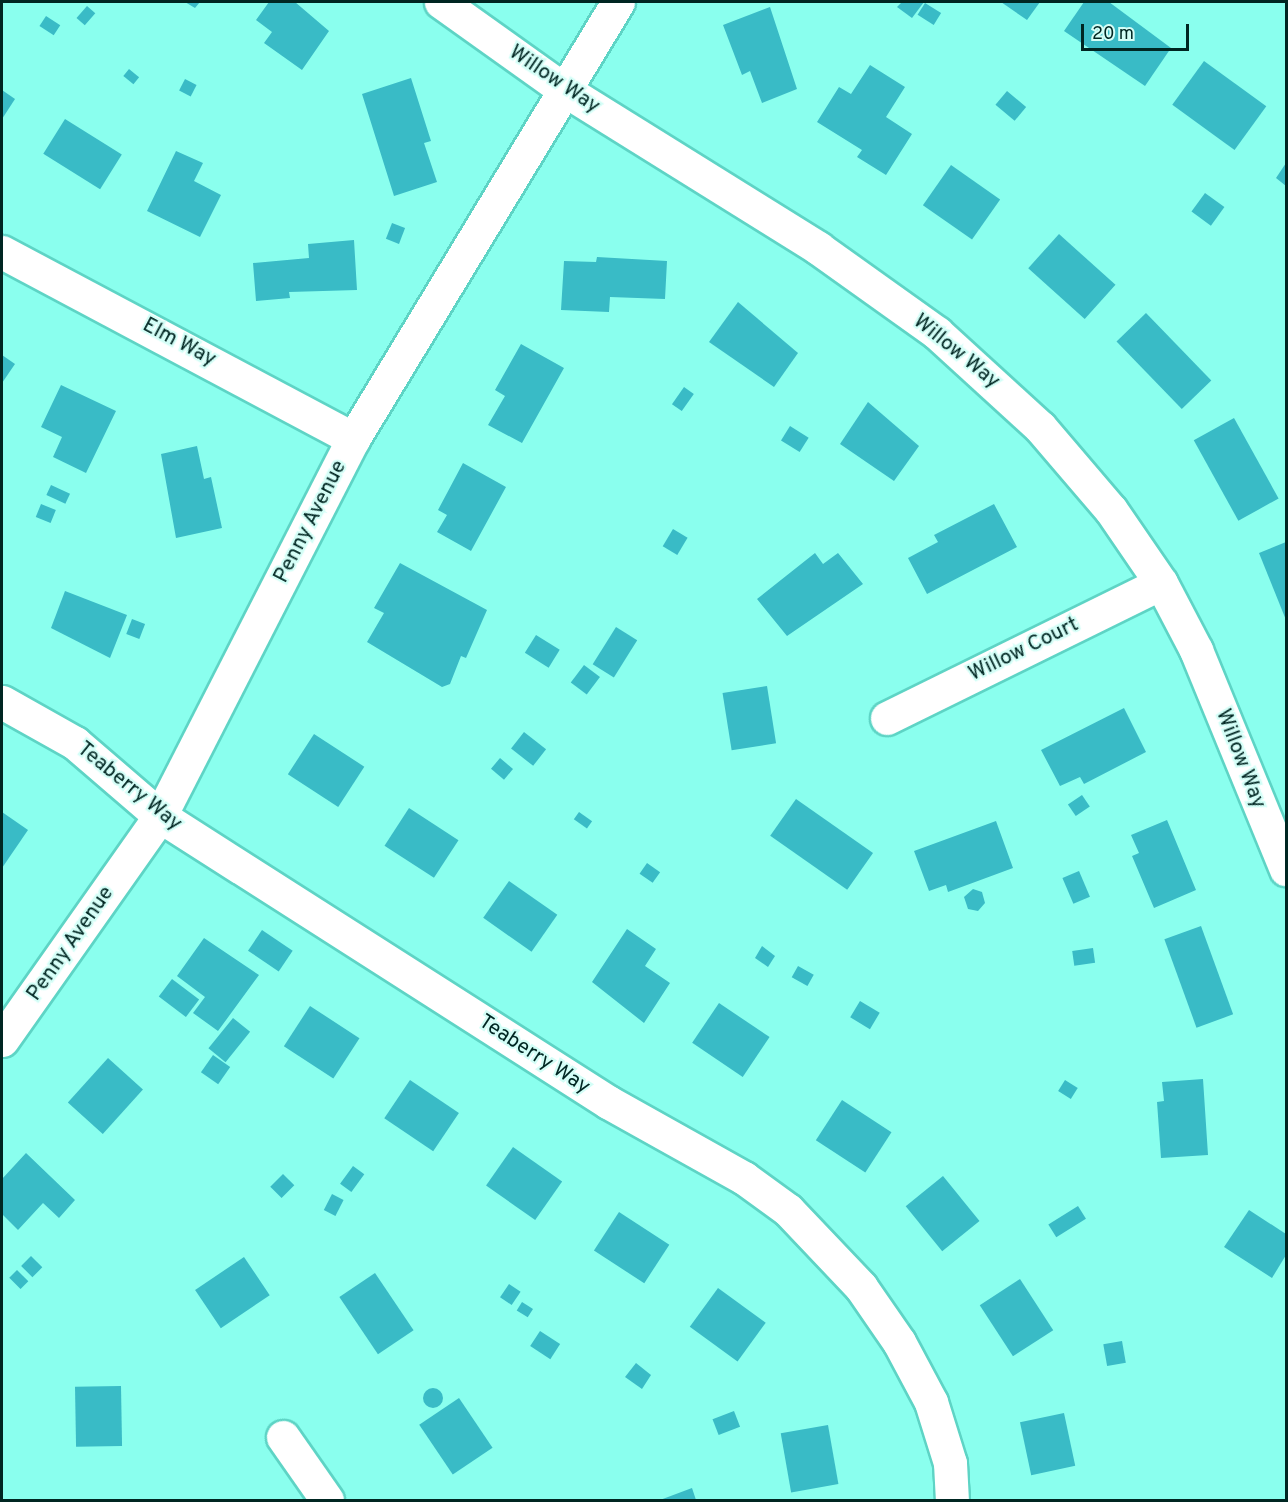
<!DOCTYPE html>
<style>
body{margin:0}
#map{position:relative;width:1288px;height:1502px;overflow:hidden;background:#8affee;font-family:Overpass,sans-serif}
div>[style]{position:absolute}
.building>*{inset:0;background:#39bbc6;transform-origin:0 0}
.round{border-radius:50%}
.roads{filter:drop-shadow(2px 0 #5ed4c5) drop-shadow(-2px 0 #5ed4c5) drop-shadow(0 2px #5ed4c5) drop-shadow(0 -2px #5ed4c5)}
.minor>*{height:33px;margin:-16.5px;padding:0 16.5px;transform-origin:16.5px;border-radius:16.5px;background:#fff}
span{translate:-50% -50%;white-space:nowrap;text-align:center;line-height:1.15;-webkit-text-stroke:4.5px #d4fef7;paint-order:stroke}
.street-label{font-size:21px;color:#002622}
.frame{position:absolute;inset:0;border:3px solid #002622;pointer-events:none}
.scale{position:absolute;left:1081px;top:24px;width:108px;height:27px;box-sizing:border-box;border:3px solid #002622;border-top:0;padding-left:8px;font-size:18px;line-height:21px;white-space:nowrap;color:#002622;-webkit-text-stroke:4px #d4fef7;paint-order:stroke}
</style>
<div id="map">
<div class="building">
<i style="clip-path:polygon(185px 2px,200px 2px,195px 8px)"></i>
<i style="clip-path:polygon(269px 2px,295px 2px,329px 31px,302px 70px,264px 43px,272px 32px,256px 20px)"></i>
<i style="clip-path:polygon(902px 2px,924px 2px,912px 18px,897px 7px)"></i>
<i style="clip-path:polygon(1001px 2px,1040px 2px,1027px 20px)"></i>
<i style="clip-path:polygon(1084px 2px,1109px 2px,1171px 48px,1145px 86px,1064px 31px)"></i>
<i style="left:925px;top:3px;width:19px;height:14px;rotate:32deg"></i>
<i style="left:87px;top:6px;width:11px;height:16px;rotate:41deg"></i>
<i style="clip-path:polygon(770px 7px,797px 89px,762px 103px,750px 71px,742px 75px,723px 25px)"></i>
<i style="left:46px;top:16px;width:17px;height:12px;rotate:33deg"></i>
<i style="left:1204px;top:61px;width:77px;height:54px;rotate:36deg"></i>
<i style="clip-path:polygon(870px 65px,905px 87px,886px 117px,912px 134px,886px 175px,857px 157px,862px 150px,817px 122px,839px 87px,851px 94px)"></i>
<i style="left:129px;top:69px;width:13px;height:9px;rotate:39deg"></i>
<i style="clip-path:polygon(411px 78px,431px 141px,424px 143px,437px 182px,394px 196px,362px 94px)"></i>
<i style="left:185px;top:79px;width:13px;height:13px;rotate:27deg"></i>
<i style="clip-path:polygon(2px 90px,15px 99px,2px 119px)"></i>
<i style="left:1007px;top:91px;width:25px;height:18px;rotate:40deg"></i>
<i style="left:65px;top:119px;width:67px;height:41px;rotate:32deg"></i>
<i style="clip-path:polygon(176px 151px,203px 163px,194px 181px,221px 195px,200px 237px,147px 211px)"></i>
<i style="clip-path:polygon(1286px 163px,1286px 186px,1276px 178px)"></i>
<i style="left:951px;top:165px;width:60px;height:49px;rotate:35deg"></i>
<i style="left:1205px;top:193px;width:24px;height:23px;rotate:36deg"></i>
<i style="left:392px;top:223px;width:14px;height:17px;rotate:21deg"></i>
<i style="left:1059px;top:234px;width:76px;height:46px;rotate:42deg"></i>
<i style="clip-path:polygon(354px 240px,357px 290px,289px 292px,290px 298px,256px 301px,253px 263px,309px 258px,308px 244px)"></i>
<i style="clip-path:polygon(597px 257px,667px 261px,665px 299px,610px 297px,609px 312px,561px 310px,564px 261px,596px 262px)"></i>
<i style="clip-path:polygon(738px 302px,798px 353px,774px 387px,709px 342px)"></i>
<i style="left:1146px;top:313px;width:94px;height:41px;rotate:46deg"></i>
<i style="clip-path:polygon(521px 344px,564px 368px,522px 443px,488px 425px,505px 396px,495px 390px)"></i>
<i style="clip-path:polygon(2px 355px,15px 364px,2px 383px)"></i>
<i style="clip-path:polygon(61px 385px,116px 411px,86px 473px,53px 457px,62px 437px,41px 427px)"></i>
<i style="left:684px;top:387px;width:12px;height:21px;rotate:35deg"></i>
<i style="clip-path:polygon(868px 402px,919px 446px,894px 481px,840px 444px)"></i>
<i style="left:1234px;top:418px;width:92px;height:46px;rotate:61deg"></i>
<i style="left:790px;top:426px;width:22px;height:17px;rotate:32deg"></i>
<i style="clip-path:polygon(197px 446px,204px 479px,211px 477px,222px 528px,176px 538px,161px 454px)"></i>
<i style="clip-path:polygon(463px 463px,506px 487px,471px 551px,437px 532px,447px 515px,438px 510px)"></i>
<i style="left:51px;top:485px;width:21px;height:11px;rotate:25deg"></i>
<i style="left:41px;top:504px;width:16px;height:14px;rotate:22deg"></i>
<i style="clip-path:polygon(994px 504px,1017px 547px,927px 594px,908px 558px,938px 542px,934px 535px)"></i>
<i style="left:673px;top:529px;width:17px;height:20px;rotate:31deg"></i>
<i style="clip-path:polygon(1286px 542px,1286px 620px,1259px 553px)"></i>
<i style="clip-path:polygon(815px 553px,823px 564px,838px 553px,863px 584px,787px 636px,757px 599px)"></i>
<i style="clip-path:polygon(400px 563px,487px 610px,466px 658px,461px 656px,450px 684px,442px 687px,367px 642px,384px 613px,374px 608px)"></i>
<i style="clip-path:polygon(65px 591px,127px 615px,110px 658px,51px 628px)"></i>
<i style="left:132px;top:619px;width:14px;height:16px;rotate:21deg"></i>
<i style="left:616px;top:627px;width:25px;height:44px;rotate:32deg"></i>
<i style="left:536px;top:635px;width:28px;height:21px;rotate:32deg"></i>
<i style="left:584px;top:665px;width:20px;height:22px;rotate:37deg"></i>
<i style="left:767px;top:686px;width:58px;height:45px;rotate:81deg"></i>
<i style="clip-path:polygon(1124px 708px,1146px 752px,1084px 784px,1080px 777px,1060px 786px,1041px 750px)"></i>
<i style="left:524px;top:732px;width:28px;height:21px;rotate:38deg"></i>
<i style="left:314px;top:734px;width:60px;height:48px;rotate:33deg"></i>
<i style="left:500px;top:758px;width:17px;height:14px;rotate:40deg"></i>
<i style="left:1082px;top:795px;width:14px;height:17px;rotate:56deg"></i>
<i style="left:796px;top:799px;width:94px;height:45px;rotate:35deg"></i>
<i style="left:409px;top:808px;width:59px;height:45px;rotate:33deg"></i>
<i style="clip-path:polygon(2px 812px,28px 830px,2px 868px)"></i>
<i style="left:579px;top:812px;width:16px;height:9px;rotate:35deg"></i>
<i style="clip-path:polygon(1167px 820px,1196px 890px,1154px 908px,1132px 856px,1139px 853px,1131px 835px)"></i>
<i style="clip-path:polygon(996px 821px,1013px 868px,948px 892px,946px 885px,929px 891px,914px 851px)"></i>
<i style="left:647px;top:863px;width:16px;height:13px;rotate:35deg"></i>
<i style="left:1079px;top:871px;width:28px;height:18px;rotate:67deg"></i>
<i style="left:509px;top:881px;width:59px;height:45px;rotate:35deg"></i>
<i style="clip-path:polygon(973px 889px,982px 892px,985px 903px,978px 911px,968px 909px,964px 897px)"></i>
<i style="left:1201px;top:926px;width:94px;height:39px;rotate:70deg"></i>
<i style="clip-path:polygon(627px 929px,656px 949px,645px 966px,670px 983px,644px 1023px,592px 982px)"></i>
<i style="left:262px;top:930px;width:37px;height:25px;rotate:34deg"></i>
<i style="clip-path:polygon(204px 938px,259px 975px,218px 1031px,193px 1013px,205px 997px,177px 976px)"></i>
<i style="clip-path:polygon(762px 946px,775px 956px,768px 967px,755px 958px)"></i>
<i style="left:1093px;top:948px;width:15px;height:21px;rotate:82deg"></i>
<i style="left:798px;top:966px;width:18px;height:13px;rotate:29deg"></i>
<i style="left:172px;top:979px;width:34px;height:22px;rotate:37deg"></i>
<i style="left:860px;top:1001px;width:23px;height:19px;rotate:31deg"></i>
<i style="left:719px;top:1003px;width:61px;height:48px;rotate:34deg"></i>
<i style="left:310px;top:1006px;width:59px;height:48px;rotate:33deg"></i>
<i style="left:233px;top:1018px;width:22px;height:39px;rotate:39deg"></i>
<i style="left:213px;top:1055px;width:21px;height:21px;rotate:35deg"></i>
<i style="left:108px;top:1058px;width:47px;height:60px;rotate:42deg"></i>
<i style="clip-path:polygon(1203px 1079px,1208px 1155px,1161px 1158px,1157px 1102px,1164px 1101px,1162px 1082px)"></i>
<i style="left:410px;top:1080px;width:59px;height:46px;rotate:34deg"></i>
<i style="left:1065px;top:1080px;width:15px;height:13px;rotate:32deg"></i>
<i style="left:842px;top:1100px;width:59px;height:48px;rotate:33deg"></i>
<i style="left:513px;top:1147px;width:60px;height:47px;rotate:35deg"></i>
<i style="clip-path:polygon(26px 1153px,75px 1200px,59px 1218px,43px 1203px,18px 1230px,2px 1214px,2px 1179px)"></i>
<i style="left:353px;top:1166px;width:14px;height:22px;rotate:36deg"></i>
<i style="left:283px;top:1174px;width:16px;height:18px;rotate:45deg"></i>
<i style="left:943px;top:1176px;width:58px;height:48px;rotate:51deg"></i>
<i style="left:332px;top:1194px;width:13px;height:18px;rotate:27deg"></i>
<i style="left:1078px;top:1206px;width:15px;height:35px;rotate:58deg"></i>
<i style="clip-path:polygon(1249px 1210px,1286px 1234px,1286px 1255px,1272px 1278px,1224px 1247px)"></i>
<i style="left:619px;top:1212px;width:60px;height:46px;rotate:33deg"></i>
<i style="left:31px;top:1256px;width:16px;height:14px;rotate:45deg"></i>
<i style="left:244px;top:1257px;width:46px;height:59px;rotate:56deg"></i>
<i style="left:17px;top:1270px;width:16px;height:11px;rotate:45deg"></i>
<i style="left:375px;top:1273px;width:69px;height:43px;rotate:56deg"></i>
<i style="left:1020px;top:1279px;width:61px;height:48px;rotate:57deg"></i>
<i style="left:509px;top:1284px;width:14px;height:16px;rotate:34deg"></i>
<i style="left:718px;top:1288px;width:59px;height:48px;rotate:36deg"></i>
<i style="left:522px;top:1302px;width:13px;height:10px;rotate:32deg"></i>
<i style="left:540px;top:1331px;width:24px;height:18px;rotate:33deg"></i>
<i style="left:1122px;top:1341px;width:22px;height:19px;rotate:80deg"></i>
<i style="clip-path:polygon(636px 1363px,651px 1375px,642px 1389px,625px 1377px)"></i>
<i style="left:121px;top:1386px;width:60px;height:46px;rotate:89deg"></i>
<i class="round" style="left:423px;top:1388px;width:20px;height:20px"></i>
<i style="left:459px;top:1398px;width:60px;height:48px;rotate:56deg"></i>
<i style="left:734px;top:1411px;width:17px;height:23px;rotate:69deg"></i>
<i style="left:1064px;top:1413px;width:54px;height:45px;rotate:78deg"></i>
<i style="left:828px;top:1425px;width:60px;height:48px;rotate:80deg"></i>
<i style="clip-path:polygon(692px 1488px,696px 1500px,660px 1500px)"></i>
</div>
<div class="roads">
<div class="minor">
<i style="left:441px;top:2px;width:150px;rotate:35.5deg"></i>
<i style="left:563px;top:89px;width:301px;rotate:31.9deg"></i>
<i style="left:818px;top:248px;width:146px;rotate:35.5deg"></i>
<i style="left:937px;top:333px;width:139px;rotate:42.4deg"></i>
<i style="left:1040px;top:427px;width:109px;rotate:49.5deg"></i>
<i style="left:1111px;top:510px;width:88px;rotate:55.6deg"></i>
<i style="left:1161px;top:583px;width:76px;rotate:62.4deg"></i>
<i style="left:1196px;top:650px;width:237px;rotate:67.7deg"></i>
<i style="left:2px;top:252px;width:398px;rotate:28deg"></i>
<i style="left:2px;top:702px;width:84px;rotate:29.3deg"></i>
<i style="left:75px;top:743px;width:112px;rotate:40.7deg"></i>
<i style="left:160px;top:816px;width:532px;rotate:32.55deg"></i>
<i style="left:608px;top:1102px;width:156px;rotate:29.2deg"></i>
<i style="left:744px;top:1178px;width:54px;rotate:36deg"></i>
<i style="left:788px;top:1210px;width:106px;rotate:46.5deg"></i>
<i style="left:861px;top:1287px;width:67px;rotate:55.4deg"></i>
<i style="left:899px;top:1342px;width:68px;rotate:61.9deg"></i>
<i style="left:931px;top:1402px;width:64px;rotate:72.7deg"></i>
<i style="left:950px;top:1463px;width:37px;rotate:87deg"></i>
<i style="left:887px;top:718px;width:305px;rotate:-26.2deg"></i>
<i style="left:2px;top:1040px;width:274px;rotate:-54.8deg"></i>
<i style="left:160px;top:816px;width:424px;rotate:-62.9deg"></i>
<i style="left:353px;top:439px;width:511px;rotate:-58.77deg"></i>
<i style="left:283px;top:1437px;width:77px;rotate:55.1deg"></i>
</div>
</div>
<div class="street-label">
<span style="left:554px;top:80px;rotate:34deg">Willow Way</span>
<span style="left:179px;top:343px;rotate:28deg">Elm Way</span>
<span style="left:956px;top:352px;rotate:39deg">Willow Way</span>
<span style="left:311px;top:522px;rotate:-63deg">Penny Avenue</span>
<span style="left:1024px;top:650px;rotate:-26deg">Willow Court</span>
<span style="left:1240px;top:759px;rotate:69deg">Willow Way</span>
<span style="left:129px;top:787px;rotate:39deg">Teaberry Way</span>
<span style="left:71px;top:944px;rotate:-55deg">Penny Avenue</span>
<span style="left:534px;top:1055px;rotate:33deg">Teaberry Way</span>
</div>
<div class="frame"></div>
<div class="scale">20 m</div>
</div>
